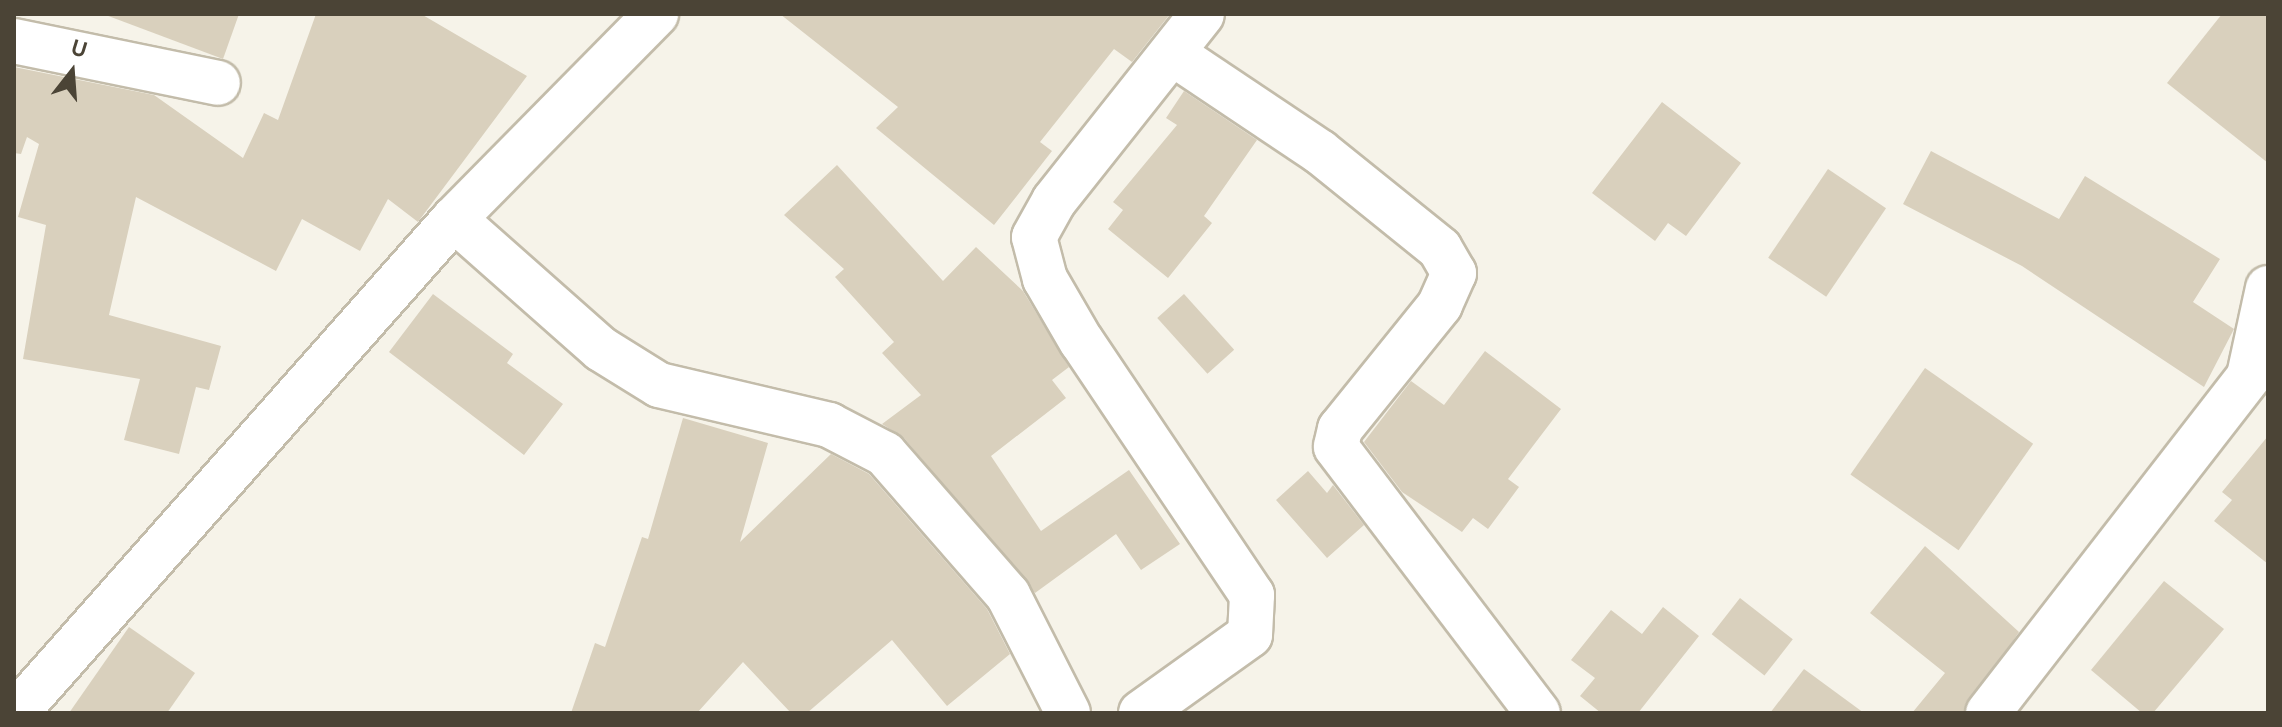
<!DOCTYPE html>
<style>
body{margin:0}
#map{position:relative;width:2282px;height:727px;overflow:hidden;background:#f6f3e9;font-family:"DM Sans",sans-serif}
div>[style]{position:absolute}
.building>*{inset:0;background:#d9d0bd;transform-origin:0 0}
.roads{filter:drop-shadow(2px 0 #c3bcaa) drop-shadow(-2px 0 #c3bcaa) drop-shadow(0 2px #c3bcaa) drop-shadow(0 -2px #c3bcaa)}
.minor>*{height:44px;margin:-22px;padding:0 22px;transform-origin:22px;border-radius:22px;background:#fff}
span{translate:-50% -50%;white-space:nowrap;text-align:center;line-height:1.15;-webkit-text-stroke:6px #fff;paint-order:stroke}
.frame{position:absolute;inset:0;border:16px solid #4b4436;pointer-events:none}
.north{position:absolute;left:32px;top:32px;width:80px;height:80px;-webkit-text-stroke:6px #fff;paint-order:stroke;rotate:17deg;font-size:22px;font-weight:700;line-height:32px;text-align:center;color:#4b4436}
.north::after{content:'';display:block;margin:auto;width:28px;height:36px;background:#4b4436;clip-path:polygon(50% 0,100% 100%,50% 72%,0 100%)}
</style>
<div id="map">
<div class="building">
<i style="clip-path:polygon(103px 14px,239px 14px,223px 59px)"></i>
<i style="clip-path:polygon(316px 14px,421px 14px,527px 76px,418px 222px,388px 199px,360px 251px,302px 219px,276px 271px,136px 197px,109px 315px,221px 346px,209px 390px,196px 387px,179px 454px,124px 440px,140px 379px,23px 359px,46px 225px,18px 217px,39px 144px,27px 137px,21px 154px,14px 153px,14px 67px,154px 95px,243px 158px,264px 113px,278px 120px)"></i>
<i style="clip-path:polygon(780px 14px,1170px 14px,1132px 62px,1114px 49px,1040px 142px,1052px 151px,994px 225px,876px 128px,898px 107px)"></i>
<i style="clip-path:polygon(2222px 14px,2268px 14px,2268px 163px,2167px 83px)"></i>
<i style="clip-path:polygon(1184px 91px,1257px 140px,1204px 216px,1212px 223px,1168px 278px,1108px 229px,1123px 210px,1113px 202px,1177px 125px,1166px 118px)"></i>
<i style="clip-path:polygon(1662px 102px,1741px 163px,1686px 236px,1668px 223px,1655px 241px,1592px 193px)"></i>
<i style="clip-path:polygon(1931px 151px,2059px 219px,2085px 176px,2220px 259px,2193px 302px,2234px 329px,2204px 387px,2022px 266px,1903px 204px)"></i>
<i style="clip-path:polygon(837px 165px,943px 281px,976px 247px,1023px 291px,1069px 367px,1052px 380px,1066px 398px,991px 456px,1041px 531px,1129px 470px,1180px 544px,1141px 570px,1116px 534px,1035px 593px,904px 438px,882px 424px,921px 395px,882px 353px,894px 342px,835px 277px,844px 269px,784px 215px)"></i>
<i style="left:1828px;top:169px;width:70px;height:107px;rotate:34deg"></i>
<i style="clip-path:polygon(433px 294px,513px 354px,507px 363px,563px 404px,524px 455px,389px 352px)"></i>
<i style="left:1184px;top:294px;width:75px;height:36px;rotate:48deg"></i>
<i style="clip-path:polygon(1485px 351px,1561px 409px,1508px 479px,1519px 487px,1488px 529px,1473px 518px,1462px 532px,1402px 492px,1364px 442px,1411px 381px,1444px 405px)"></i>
<i style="left:1925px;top:368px;width:132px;height:130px;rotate:35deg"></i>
<i style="clip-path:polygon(683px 418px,768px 443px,740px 542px,831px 454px,869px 474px,987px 609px,1010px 654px,947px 706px,892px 640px,807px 713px,791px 713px,743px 662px,697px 713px,571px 713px,595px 643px,605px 647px,642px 537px,648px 539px)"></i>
<i style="clip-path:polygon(2268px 436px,2268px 564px,2214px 521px,2232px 500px,2222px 492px)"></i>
<i style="clip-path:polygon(1308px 471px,1327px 493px,1333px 485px,1364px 525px,1327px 558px,1276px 500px)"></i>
<i style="clip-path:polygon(1925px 546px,2019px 632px,1964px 713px,1912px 713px,1945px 673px,1870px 613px)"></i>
<i style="clip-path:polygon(2164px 581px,2224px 629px,2153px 713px,2142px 713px,2091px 670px)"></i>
<i style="left:1740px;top:598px;width:67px;height:46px;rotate:38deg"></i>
<i style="clip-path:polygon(1663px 607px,1699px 636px,1638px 713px,1601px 713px,1580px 696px,1595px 678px,1571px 660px,1611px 610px,1642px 634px)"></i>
<i style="clip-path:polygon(129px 627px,195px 673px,167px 713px,69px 713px)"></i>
<i style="clip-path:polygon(1804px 669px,1864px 713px,1770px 713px)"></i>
</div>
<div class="roads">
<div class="minor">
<i style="left:14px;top:41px;width:208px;rotate:11.6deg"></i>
<i style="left:1175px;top:55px;width:174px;rotate:33.8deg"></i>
<i style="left:1320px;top:152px;width:154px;rotate:38.9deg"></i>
<i style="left:1440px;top:249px;width:28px;rotate:60deg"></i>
<i style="left:1454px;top:273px;width:35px;rotate:114deg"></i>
<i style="left:1440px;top:305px;width:159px;rotate:128.9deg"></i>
<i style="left:1340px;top:429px;width:18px;rotate:103deg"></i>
<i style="left:1336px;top:447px;width:334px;rotate:52.8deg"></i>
<i style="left:454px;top:219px;width:196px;rotate:41.5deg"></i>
<i style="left:601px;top:349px;width:68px;rotate:31.8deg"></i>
<i style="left:659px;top:385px;width:175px;rotate:13.2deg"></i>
<i style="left:829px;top:425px;width:63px;rotate:27.4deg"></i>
<i style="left:885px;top:454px;width:187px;rotate:48.9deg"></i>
<i style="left:1008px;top:595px;width:132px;rotate:63deg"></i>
<i style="left:16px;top:713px;width:660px;rotate:-48.44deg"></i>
<i style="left:454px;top:219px;width:288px;rotate:-45.4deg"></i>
<i style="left:1141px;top:713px;width:134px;rotate:-35.6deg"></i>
<i style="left:1250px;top:635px;width:40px;rotate:-87.1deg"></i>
<i style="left:1252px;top:595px;width:306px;rotate:-123.9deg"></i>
<i style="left:1081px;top:341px;width:72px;rotate:-120.1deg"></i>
<i style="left:1045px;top:279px;width:43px;rotate:-104.7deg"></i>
<i style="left:1034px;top:237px;width:41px;rotate:-60.9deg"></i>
<i style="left:1054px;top:201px;width:238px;rotate:-51.6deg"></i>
<i style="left:1988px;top:713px;width:426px;rotate:-52.2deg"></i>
<i style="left:2249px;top:376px;width:90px;rotate:-77.8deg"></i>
</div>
</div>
<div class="frame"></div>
<div class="north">U</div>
</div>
